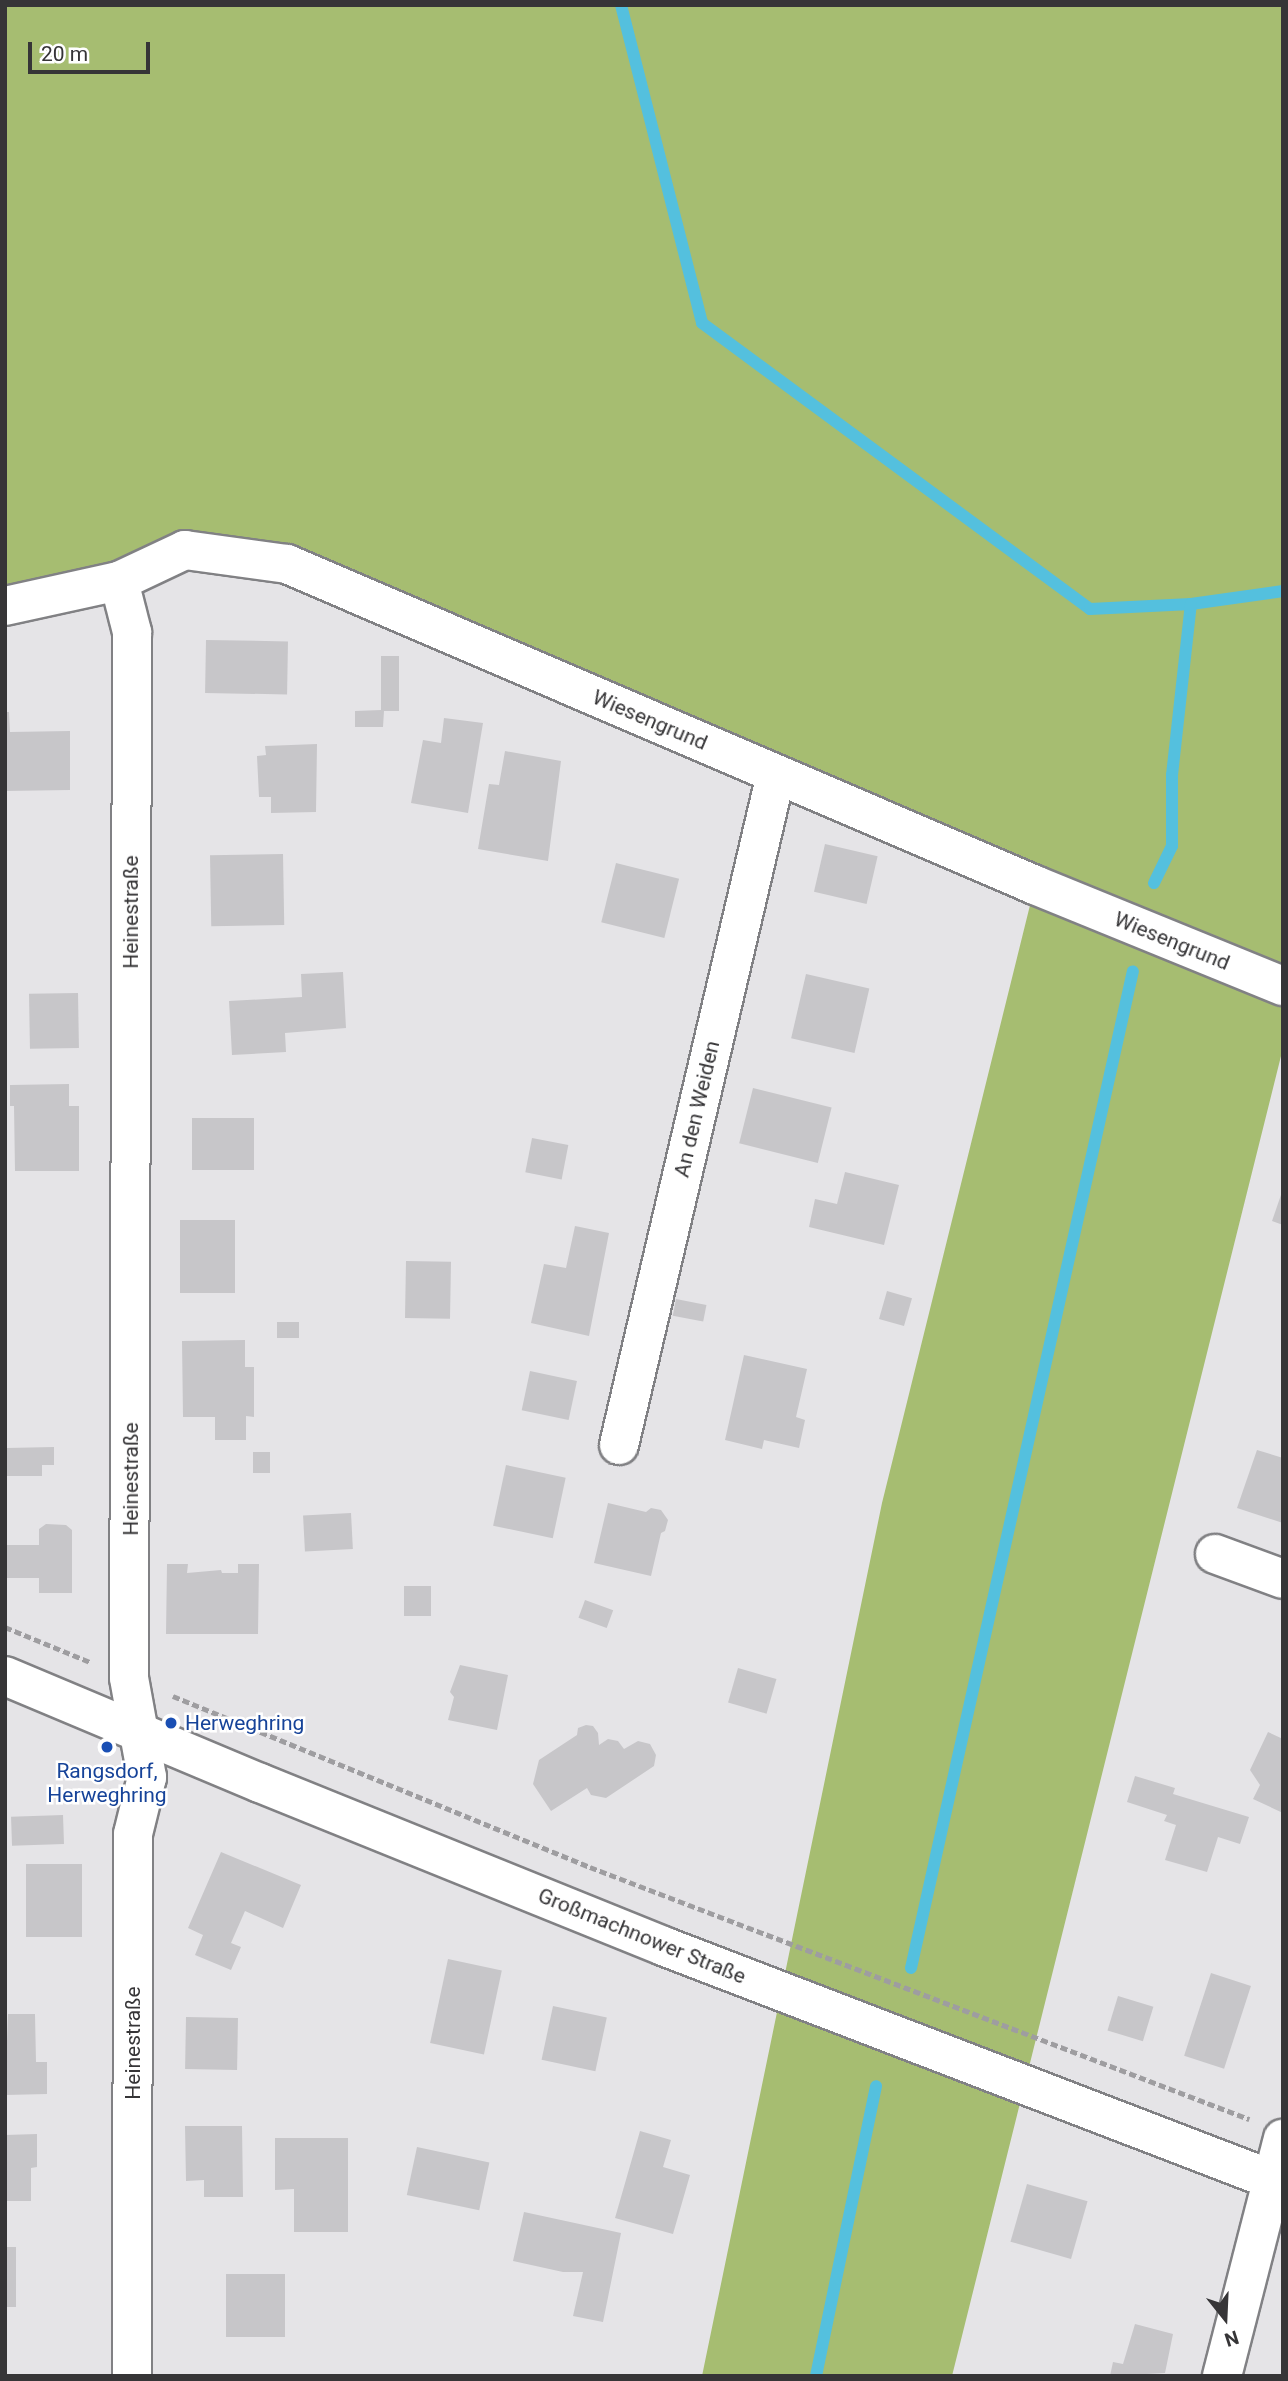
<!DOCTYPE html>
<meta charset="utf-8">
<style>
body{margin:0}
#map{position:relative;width:1288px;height:2381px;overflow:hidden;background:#e5e4e7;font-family:Roboto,sans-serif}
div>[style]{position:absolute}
.green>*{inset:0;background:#a6bd71}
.stream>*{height:12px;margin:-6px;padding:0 6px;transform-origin:6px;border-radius:6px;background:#54c0de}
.building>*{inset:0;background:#c7c6c9;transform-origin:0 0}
.path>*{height:4.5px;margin-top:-2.25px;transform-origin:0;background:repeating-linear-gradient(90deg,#9e9da0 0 7px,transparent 0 10.5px)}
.roads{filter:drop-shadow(2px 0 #818184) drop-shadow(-2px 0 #818184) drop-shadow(0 2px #818184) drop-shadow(0 -2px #818184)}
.minor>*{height:38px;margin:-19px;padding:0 19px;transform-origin:19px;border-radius:19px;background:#fff}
.dots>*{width:19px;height:19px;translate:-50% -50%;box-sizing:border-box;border:4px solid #fff;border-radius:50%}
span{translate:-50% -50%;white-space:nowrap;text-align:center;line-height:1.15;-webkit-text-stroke:5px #fff;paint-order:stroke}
.street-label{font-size:21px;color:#363537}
.transit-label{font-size:21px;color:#164399}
.left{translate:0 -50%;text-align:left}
.frame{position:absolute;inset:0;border:7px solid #363537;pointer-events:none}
.north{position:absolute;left:1190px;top:2283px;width:70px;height:70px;-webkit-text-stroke:5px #fff;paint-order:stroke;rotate:162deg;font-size:19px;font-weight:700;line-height:28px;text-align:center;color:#363537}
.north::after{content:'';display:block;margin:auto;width:24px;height:32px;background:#363537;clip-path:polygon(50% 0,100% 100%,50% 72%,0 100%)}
.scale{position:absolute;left:28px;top:42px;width:122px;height:32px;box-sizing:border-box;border:4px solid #363537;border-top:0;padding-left:9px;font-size:21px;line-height:24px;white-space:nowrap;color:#363537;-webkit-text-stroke:5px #fff;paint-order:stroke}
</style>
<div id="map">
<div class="green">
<i style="clip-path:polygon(5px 5px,1283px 5px,1283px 1048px,952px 2376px,702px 2376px,882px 1503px,1035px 885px,287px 564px,185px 550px,5px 604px)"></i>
</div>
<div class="stream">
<i style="left:621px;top:5px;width:328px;rotate:75.7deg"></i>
<i style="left:702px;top:323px;width:482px;rotate:36.4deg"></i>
<i style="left:1090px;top:609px;width:101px;rotate:-2.8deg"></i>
<i style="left:1191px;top:604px;width:93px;rotate:-8deg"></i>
<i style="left:1154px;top:883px;width:41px;rotate:-64.1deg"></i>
<i style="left:1172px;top:846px;width:71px;rotate:-90deg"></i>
<i style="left:1172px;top:775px;width:172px;rotate:-83.7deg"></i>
<i style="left:911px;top:1968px;width:1021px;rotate:-77.45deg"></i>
<i style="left:816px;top:2376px;width:296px;rotate:-78.3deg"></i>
</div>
<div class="building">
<i style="left:206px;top:640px;width:82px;height:53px;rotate:1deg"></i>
<i style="clip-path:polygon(381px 656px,399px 656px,399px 711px,384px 711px,383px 727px,355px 727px,355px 711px,381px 710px)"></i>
<i style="clip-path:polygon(5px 712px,9px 712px,10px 732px,70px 731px,70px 790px,5px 791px)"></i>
<i style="clip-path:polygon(444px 718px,483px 723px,468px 813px,411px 803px,423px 740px,441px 743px)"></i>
<i style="clip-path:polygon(317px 744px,316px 812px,271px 813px,271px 797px,259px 797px,257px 756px,266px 755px,265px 746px)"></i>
<i style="clip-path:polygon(505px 751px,561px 761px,548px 861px,478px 849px,489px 784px,499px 785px)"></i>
<i style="left:825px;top:844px;width:54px;height:49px;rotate:13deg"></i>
<i style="left:283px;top:854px;width:71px;height:73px;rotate:89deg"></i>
<i style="left:616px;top:863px;width:65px;height:61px;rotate:14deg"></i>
<i style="clip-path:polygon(343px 972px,346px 1028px,285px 1033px,286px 1052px,232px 1055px,229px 1001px,302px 997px,301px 974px)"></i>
<i style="left:806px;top:974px;width:65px;height:66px;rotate:13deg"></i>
<i style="left:78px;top:993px;width:55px;height:49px;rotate:89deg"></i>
<i style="clip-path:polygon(69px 1084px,69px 1106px,79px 1106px,79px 1171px,15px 1171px,14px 1106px,10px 1106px,10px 1085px)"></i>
<i style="left:753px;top:1088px;width:81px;height:57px;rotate:14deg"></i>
<i style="left:192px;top:1118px;width:62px;height:52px"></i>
<i style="left:532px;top:1138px;width:37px;height:35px;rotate:11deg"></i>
<i style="clip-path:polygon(845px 1172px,899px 1185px,884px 1245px,809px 1227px,815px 1199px,837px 1204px)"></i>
<i style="clip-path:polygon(1283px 1189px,1283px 1225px,1272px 1221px)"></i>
<i style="left:180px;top:1220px;width:55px;height:73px"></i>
<i style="clip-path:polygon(575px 1226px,609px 1233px,589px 1336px,531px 1323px,544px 1264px,566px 1268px)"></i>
<i style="left:406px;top:1261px;width:45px;height:57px;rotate:1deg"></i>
<i style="left:887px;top:1291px;width:26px;height:29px;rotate:16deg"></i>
<i style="left:676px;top:1299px;width:31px;height:17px;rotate:11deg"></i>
<i style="left:277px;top:1322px;width:22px;height:16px"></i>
<i style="clip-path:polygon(245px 1340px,245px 1367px,254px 1367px,254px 1417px,246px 1416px,246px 1440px,215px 1440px,215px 1417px,183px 1417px,182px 1341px)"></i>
<i style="clip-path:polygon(744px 1355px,807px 1369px,796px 1417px,805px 1420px,799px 1448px,764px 1440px,762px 1449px,725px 1440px)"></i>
<i style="left:530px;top:1371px;width:48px;height:40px;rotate:12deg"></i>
<i style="clip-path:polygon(54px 1447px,54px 1465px,42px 1465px,42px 1476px,7px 1476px,7px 1448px)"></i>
<i style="clip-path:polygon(1257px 1450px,1283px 1458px,1283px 1523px,1237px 1508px)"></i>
<i style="left:253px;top:1452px;width:17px;height:21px"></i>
<i style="left:506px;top:1465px;width:61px;height:62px;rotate:12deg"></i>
<i style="clip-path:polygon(608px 1503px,646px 1512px,651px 1508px,661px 1510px,668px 1520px,665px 1531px,661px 1533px,651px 1576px,594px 1563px)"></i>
<i style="left:351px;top:1513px;width:36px;height:48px;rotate:87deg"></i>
<i style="clip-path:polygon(46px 1524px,66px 1525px,72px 1530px,72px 1593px,39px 1593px,39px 1578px,5px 1578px,5px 1545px,39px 1545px,39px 1529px)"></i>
<i style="clip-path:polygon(167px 1564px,188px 1564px,187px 1573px,221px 1570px,222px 1573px,238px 1573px,238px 1564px,259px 1564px,258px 1634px,166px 1634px)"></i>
<i style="left:431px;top:1586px;width:30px;height:27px;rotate:90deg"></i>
<i style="left:585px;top:1600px;width:30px;height:19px;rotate:20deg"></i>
<i style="clip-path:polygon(460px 1665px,508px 1675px,497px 1730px,448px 1720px,454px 1697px,450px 1692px)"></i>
<i style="left:738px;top:1668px;width:40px;height:36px;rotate:16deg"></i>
<i style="clip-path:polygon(586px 1725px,593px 1726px,598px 1733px,599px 1745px,608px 1739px,618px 1741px,624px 1749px,638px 1741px,650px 1744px,656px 1755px,654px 1766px,606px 1798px,591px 1795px,587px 1788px,551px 1811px,533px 1784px,539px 1760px,577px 1735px,578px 1728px)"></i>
<i style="clip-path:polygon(1268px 1732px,1283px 1739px,1283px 1813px,1253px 1799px,1260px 1785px,1250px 1770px)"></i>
<i style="clip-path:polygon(1135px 1776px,1175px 1788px,1173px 1794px,1249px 1817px,1240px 1844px,1218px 1837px,1207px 1872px,1165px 1860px,1176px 1825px,1164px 1821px,1167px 1815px,1127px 1802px)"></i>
<i style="left:63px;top:1815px;width:29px;height:52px;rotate:88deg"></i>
<i style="clip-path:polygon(221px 1852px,301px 1885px,283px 1928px,245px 1911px,231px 1943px,241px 1947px,231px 1970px,195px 1955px,203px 1935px,188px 1928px)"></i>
<i style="left:26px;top:1864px;width:56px;height:73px"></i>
<i style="left:448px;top:1959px;width:55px;height:86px;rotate:12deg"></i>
<i style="left:1211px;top:1973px;width:42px;height:87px;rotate:18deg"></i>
<i style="left:1118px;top:1996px;width:37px;height:36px;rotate:17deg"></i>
<i style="left:553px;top:2006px;width:55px;height:55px;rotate:12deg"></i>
<i style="clip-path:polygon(8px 2014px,35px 2014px,36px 2062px,47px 2062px,47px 2094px,5px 2095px)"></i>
<i style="left:186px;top:2017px;width:52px;height:52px;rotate:1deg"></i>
<i style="clip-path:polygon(185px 2126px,242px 2126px,243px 2197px,204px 2197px,204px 2180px,186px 2181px)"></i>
<i style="clip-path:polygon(640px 2131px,671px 2140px,663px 2167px,690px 2175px,673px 2234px,615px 2218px)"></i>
<i style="clip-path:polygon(37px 2134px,37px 2167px,31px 2168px,31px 2201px,5px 2201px,5px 2135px)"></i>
<i style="clip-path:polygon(275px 2138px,348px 2138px,348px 2232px,294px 2232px,294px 2189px,275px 2190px)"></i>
<i style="left:417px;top:2147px;width:74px;height:49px;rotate:12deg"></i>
<i style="left:1027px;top:2184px;width:63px;height:60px;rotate:16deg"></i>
<i style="clip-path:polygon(524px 2212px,621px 2233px,603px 2322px,573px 2316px,583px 2272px,563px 2272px,513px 2261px)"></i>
<i style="left:5px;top:2247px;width:11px;height:60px"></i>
<i style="left:226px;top:2274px;width:59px;height:63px"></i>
<i style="clip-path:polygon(1135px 2324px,1173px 2334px,1165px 2373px,1110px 2376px,1113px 2362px,1123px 2364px)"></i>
</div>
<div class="path">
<i style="left:5px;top:1627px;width:92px;rotate:22.4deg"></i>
<i style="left:173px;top:1696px;width:451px;rotate:22.3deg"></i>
<i style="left:590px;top:1867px;width:706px;rotate:20.93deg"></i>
</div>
<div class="roads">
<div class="minor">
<i style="left:119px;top:581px;width:53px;rotate:75.7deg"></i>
<i style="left:132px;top:632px;width:1046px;rotate:90.16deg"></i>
<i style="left:129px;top:1678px;width:101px;rotate:79.7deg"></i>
<i style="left:147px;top:1777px;width:59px;rotate:103.8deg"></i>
<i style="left:133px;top:1834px;width:542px;rotate:90.11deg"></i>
<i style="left:5px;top:606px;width:117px;rotate:-12.4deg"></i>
<i style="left:119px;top:581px;width:73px;rotate:-25.2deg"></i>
<i style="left:185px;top:550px;width:103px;rotate:7.8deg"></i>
<i style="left:287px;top:564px;width:814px;rotate:23.23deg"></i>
<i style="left:1035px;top:885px;width:268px;rotate:22.2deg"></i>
<i style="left:619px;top:1445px;width:689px;rotate:-76.83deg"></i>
<i style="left:1215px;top:1554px;width:72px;rotate:20.2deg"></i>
<i style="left:5px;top:1676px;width:277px;rotate:22.8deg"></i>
<i style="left:260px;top:1783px;width:435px;rotate:22deg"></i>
<i style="left:663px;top:1946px;width:664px;rotate:21deg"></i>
<i style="left:1222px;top:2376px;width:245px;rotate:-75.6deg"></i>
</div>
</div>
<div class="dots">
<i style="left:171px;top:1723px;background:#1a4fb4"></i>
<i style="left:107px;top:1747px;background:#1a4fb4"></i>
</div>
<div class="street-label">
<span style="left:650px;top:720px;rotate:23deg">Wiesengrund</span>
<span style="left:131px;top:912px;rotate:-90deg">Heinestraße</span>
<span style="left:1172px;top:941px;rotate:22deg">Wiesengrund</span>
<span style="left:697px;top:1109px;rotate:-77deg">An den Weiden</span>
<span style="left:131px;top:1479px;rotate:-90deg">Heinestraße</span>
<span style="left:642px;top:1936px;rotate:22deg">Großmachnower Straße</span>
<span style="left:133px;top:2043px;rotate:-90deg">Heinestraße</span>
</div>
<div class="transit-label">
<span class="left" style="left:185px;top:1723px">Herweghring</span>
<span style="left:107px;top:1783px">Rangsdorf,<br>Herweghring</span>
</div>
<div class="frame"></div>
<div class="north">N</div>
<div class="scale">20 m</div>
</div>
